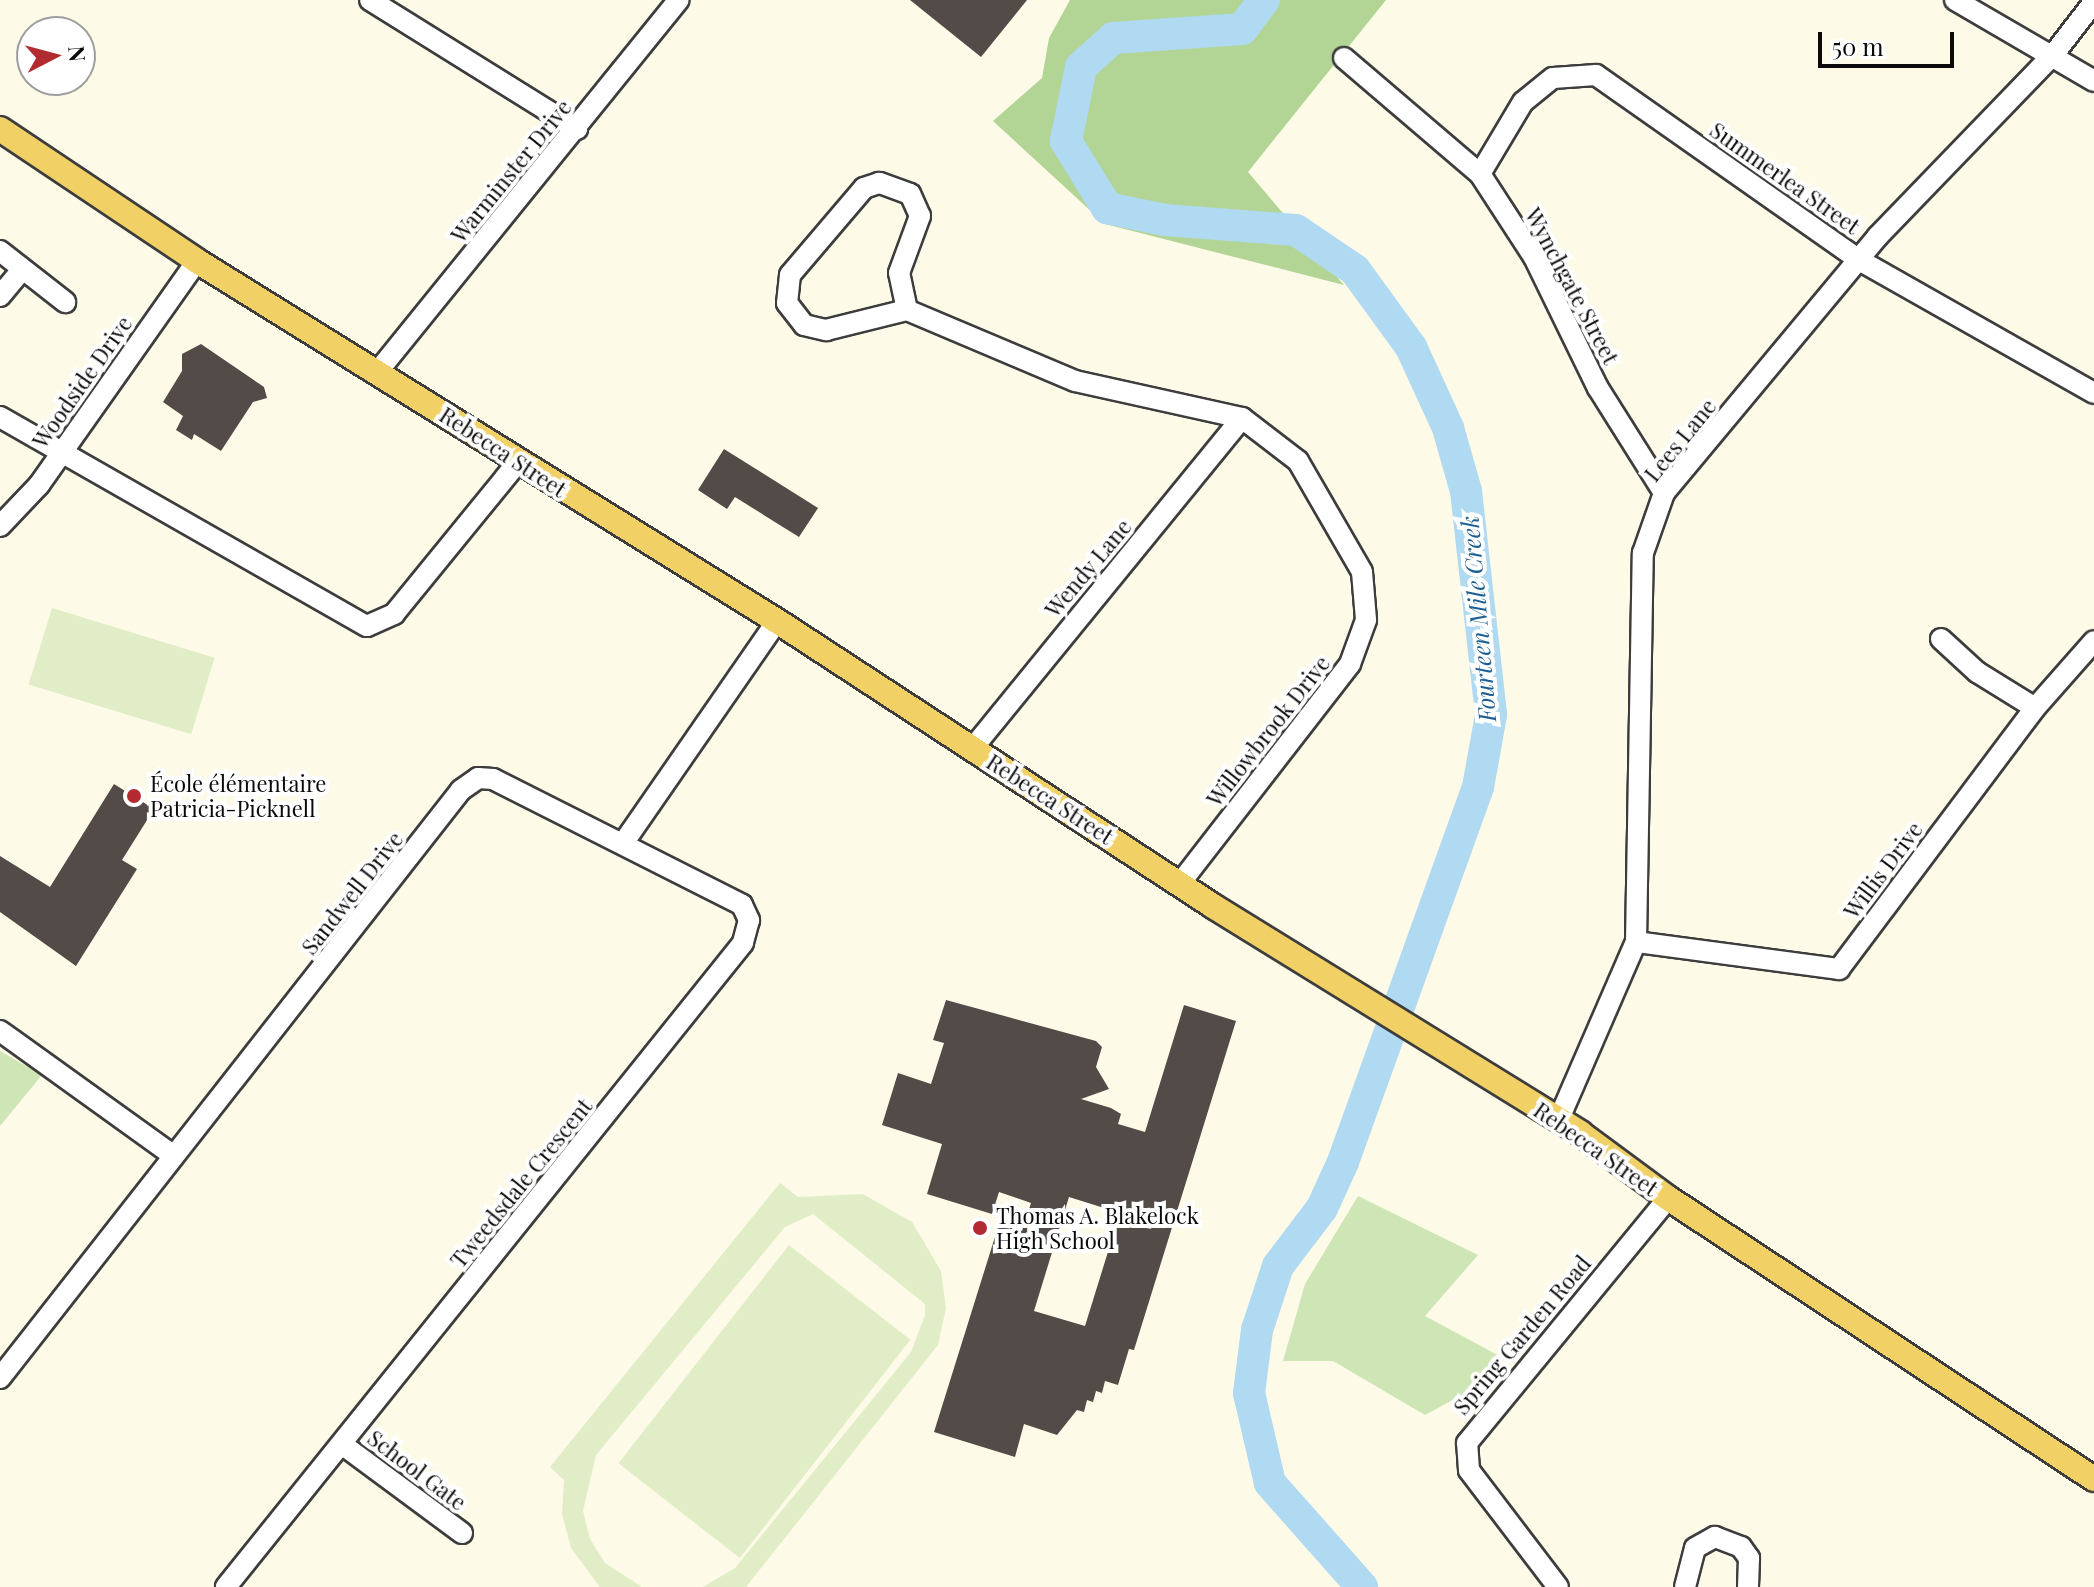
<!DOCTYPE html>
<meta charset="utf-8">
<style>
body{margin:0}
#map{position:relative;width:2094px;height:1587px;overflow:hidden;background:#fefae8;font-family:"Playfair Display",serif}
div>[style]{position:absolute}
.green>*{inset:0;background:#cee5b5}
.forest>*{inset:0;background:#b2d595}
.pitch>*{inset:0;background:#e0edc6;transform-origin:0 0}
.river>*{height:32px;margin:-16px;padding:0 16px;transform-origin:16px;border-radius:16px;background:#b0d9f2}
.building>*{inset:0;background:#524b47}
.roads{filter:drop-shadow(2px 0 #3d3d3d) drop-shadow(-2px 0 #3d3d3d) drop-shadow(0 2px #3d3d3d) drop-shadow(0 -2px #3d3d3d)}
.minor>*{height:20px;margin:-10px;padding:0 10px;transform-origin:10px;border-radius:10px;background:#fff}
.major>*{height:24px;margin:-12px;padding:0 12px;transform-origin:12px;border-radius:12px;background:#f1d065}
.dots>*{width:22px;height:22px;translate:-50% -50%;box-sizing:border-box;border:4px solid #fff;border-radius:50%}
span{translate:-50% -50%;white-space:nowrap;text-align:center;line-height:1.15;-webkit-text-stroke:8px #fff;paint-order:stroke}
.street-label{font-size:22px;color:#0a0a0a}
.poi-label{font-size:22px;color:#0a0a0a}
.left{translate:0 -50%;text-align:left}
.water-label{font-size:24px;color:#1b5f94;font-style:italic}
.north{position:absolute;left:16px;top:16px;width:80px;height:80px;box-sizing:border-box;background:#fff;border:2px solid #9d9d9d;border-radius:50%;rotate:84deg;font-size:22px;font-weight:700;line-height:32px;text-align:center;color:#0a0a0a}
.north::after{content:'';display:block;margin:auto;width:28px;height:36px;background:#b22b31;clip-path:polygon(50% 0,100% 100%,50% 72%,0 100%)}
.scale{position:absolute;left:1818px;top:32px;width:136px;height:36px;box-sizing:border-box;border:4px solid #0a0a0a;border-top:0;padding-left:10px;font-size:24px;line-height:28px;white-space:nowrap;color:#0a0a0a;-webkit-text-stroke:6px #fff;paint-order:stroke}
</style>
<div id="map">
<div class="green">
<i style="clip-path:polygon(0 1051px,42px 1075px,0 1126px)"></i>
<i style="clip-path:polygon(1358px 1196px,1478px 1255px,1425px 1316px,1505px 1359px,1473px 1389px,1425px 1415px,1333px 1361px,1283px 1361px,1305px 1284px)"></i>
</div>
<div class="forest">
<i style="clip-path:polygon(1070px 0,1386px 0,1248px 172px,1344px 285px,1105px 224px,993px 121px,1042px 78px,1049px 38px)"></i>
</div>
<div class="pitch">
<i style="left:52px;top:608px;width:170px;height:80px;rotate:17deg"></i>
<i style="clip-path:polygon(780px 1183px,798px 1197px,863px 1194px,912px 1222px,941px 1271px,946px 1308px,938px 1345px,746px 1587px,703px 1587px,735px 1568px,911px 1352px,925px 1315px,925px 1304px,813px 1214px,785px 1227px,596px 1455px,583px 1511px,590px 1539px,605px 1563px,642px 1587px,600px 1587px,571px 1548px,562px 1514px,564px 1480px,550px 1467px)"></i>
<i style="left:789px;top:1245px;width:154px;height:277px;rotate:38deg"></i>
</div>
<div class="river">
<i style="left:1264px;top:0;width:36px;rotate:127deg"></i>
<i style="left:1242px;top:29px;width:129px;rotate:176deg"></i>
<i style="left:1113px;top:38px;width:43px;rotate:137.8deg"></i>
<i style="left:1081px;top:67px;width:76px;rotate:101.5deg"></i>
<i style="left:1066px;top:141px;width:79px;rotate:58.5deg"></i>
<i style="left:1107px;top:208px;width:59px;rotate:11.7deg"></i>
<i style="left:1165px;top:220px;width:131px;rotate:4.4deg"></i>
<i style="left:1296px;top:230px;width:71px;rotate:34.1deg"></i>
<i style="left:1355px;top:270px;width:95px;rotate:54deg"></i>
<i style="left:1411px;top:347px;width:89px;rotate:65.4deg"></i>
<i style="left:1448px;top:428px;width:66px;rotate:74.1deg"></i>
<i style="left:1466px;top:491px;width:225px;rotate:83.6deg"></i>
<i style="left:1491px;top:715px;width:73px;rotate:100.2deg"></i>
<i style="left:1478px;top:787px;width:399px;rotate:109.8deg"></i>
<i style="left:1343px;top:1162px;width:51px;rotate:114.5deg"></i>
<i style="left:1322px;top:1208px;width:73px;rotate:127.2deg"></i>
<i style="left:1278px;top:1266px;width:67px;rotate:108.2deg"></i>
<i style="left:1257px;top:1330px;width:64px;rotate:97.2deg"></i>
<i style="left:1249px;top:1393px;width:92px;rotate:76.9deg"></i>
<i style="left:1270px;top:1483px;width:139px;rotate:48.5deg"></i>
</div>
<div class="building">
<i style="clip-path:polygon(910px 0,1027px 0,981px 57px)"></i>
<i style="clip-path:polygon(201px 344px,264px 387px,267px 398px,253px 402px,221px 451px,194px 434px,192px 440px,176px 430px,183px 416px,163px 402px,182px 371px,182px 354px)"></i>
<i style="clip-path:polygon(724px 449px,818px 508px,799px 537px,735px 497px,727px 509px,698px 490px)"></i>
<i style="clip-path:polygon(114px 784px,154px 809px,122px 860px,137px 869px,76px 966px,0 912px,0 856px,50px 887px)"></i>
<i style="clip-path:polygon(evenodd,946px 1000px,1096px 1041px,1102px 1047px,1096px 1067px,1109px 1089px,1081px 1099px,1111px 1108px,1121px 1114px,1118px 1124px,1145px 1132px,1184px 1005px,1236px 1021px,1134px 1350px,1129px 1349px,1118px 1385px,1105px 1381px,1102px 1393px,1096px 1391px,1093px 1402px,1087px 1400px,1084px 1412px,1077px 1410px,1057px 1435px,1024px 1424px,1015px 1457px,934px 1432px,999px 1224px,1022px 1231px,1031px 1203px,999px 1192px,992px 1214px,927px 1194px,942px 1144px,882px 1125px,898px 1073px,931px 1084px,944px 1043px,933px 1040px,946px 1000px,1069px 1197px,1120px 1213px,1085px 1326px,1034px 1311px,1069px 1197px)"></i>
</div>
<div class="roads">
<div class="minor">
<i style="left:370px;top:0;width:244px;rotate:31.9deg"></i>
<i style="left:1955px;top:0;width:161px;rotate:30.2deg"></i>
<i style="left:1344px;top:58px;width:179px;rotate:40.5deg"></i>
<i style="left:1480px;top:174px;width:99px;rotate:57deg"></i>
<i style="left:1534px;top:257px;width:146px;rotate:64deg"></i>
<i style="left:1598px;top:388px;width:124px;rotate:57.8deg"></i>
<i style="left:1480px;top:174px;width:84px;rotate:-59.2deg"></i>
<i style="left:1523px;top:102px;width:38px;rotate:-39deg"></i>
<i style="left:1553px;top:78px;width:43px;rotate:-4deg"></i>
<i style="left:1596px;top:75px;width:322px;rotate:35.1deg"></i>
<i style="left:1859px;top:260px;width:270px;rotate:29.5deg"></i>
<i style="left:0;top:251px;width:83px;rotate:38.1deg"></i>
<i style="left:0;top:296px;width:35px;rotate:-50deg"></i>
<i style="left:907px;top:310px;width:38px;rotate:-102deg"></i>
<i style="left:899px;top:273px;width:61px;rotate:-69.8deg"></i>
<i style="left:920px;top:216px;width:24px;rotate:-114deg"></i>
<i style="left:910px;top:194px;width:33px;rotate:-160deg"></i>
<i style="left:879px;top:183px;width:16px;rotate:162deg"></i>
<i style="left:864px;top:188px;width:114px;rotate:130.4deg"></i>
<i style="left:790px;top:275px;width:28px;rotate:96deg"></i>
<i style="left:787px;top:303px;width:28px;rotate:52deg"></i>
<i style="left:804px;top:325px;width:23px;rotate:13deg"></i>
<i style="left:826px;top:330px;width:83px;rotate:-13.9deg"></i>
<i style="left:907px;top:310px;width:182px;rotate:22.9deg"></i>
<i style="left:1075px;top:381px;width:171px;rotate:12.5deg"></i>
<i style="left:1242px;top:418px;width:71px;rotate:37.5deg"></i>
<i style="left:1298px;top:461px;width:128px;rotate:60deg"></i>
<i style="left:1362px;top:572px;width:48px;rotate:85.2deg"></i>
<i style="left:1366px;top:620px;width:47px;rotate:110deg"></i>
<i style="left:1350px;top:664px;width:277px;rotate:127.8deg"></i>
<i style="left:379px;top:370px;width:476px;rotate:-51deg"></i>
<i style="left:0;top:417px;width:422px;rotate:29.7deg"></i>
<i style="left:367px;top:626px;width:30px;rotate:-24deg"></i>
<i style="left:394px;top:614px;width:195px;rotate:-50.8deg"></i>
<i style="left:0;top:526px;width:57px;rotate:-46.4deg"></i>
<i style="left:39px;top:485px;width:274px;rotate:-54.8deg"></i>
<i style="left:1941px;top:639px;width:49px;rotate:42.5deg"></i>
<i style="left:1977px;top:672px;width:68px;rotate:31.8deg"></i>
<i style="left:972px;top:749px;width:427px;rotate:-50.8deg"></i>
<i style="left:624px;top:842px;width:269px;rotate:-55.3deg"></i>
<i style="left:1636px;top:942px;width:205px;rotate:7.6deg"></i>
<i style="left:1839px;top:969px;width:326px;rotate:-53.1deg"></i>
<i style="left:2035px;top:708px;width:89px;rotate:-48.6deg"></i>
<i style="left:0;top:1031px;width:214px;rotate:35.7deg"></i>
<i style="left:1558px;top:1121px;width:195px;rotate:-66.5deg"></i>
<i style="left:1636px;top:942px;width:389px;rotate:-89deg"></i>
<i style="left:1643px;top:553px;width:64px;rotate:-70.7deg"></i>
<i style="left:1664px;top:493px;width:334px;rotate:-50.2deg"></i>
<i style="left:1878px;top:236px;width:252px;rotate:-46deg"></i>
<i style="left:2053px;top:55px;width:67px;rotate:-52.3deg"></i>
<i style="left:0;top:1378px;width:747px;rotate:-51.9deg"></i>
<i style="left:461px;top:790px;width:21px;rotate:-35deg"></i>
<i style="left:478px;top:778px;width:15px;rotate:4deg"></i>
<i style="left:493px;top:779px;width:279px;rotate:26.8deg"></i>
<i style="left:742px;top:905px;width:17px;rotate:65deg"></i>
<i style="left:749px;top:920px;width:24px;rotate:105deg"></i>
<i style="left:743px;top:943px;width:826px;rotate:128.76deg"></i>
<i style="left:343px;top:1445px;width:148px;rotate:36.5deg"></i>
<i style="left:1558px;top:1587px;width:147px;rotate:-127.3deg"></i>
<i style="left:1469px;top:1470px;width:27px;rotate:-94deg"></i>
<i style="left:1467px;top:1443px;width:317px;rotate:-50.6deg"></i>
<i style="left:1685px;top:1587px;width:40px;rotate:-75.6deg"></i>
<i style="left:1695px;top:1548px;width:23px;rotate:-29deg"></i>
<i style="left:1715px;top:1537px;width:28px;rotate:21deg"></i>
<i style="left:1741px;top:1547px;width:14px;rotate:54deg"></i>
<i style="left:1749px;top:1558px;width:29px;rotate:92deg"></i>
</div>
<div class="major">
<i style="left:0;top:129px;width:237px;rotate:33.8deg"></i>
<i style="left:197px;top:261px;width:683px;rotate:31.83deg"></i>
<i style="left:777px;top:621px;width:521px;rotate:33.17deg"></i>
<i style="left:1213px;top:906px;width:432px;rotate:31.7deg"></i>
<i style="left:1580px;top:1133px;width:109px;rotate:36.5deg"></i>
<i style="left:1668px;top:1198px;width:510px;rotate:33.41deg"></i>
</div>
</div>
<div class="dots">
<i style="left:134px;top:796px;background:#b22b31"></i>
<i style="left:980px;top:1228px;background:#b22b31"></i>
</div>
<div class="street-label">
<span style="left:511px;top:171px;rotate:-51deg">Warminster Drive</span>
<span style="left:1785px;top:178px;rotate:35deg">Summerlea Street</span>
<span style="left:1572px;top:286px;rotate:62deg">Wynchgate Street</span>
<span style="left:82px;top:382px;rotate:-55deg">Woodside Drive</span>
<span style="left:1680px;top:440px;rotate:-51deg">Lees Lane</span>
<span style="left:503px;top:452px;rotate:33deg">Rebecca Street</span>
<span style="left:1088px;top:568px;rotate:-50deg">Wendy Lane</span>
<span style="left:1268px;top:731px;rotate:-52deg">Willowbrook Drive</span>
<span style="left:1050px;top:799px;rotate:33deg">Rebecca Street</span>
<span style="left:1883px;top:870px;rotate:-53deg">Willis Drive</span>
<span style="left:352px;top:893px;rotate:-52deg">Sandwell Drive</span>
<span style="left:1596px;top:1149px;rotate:35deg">Rebecca Street</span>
<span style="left:521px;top:1183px;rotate:-51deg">Tweedsdale Crescent</span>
<span style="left:1522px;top:1335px;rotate:-50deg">Spring Garden Road</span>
<span style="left:417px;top:1470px;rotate:37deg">School Gate</span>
</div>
<div class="poi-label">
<span class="left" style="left:150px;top:796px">École élémentaire<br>Patricia-Picknell</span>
<span class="left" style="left:996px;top:1228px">Thomas A. Blakelock<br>High School</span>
</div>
<div class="water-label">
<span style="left:1478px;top:619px;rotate:-95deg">Fourteen Mile Creek</span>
</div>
<div class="north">N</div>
<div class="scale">50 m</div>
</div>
